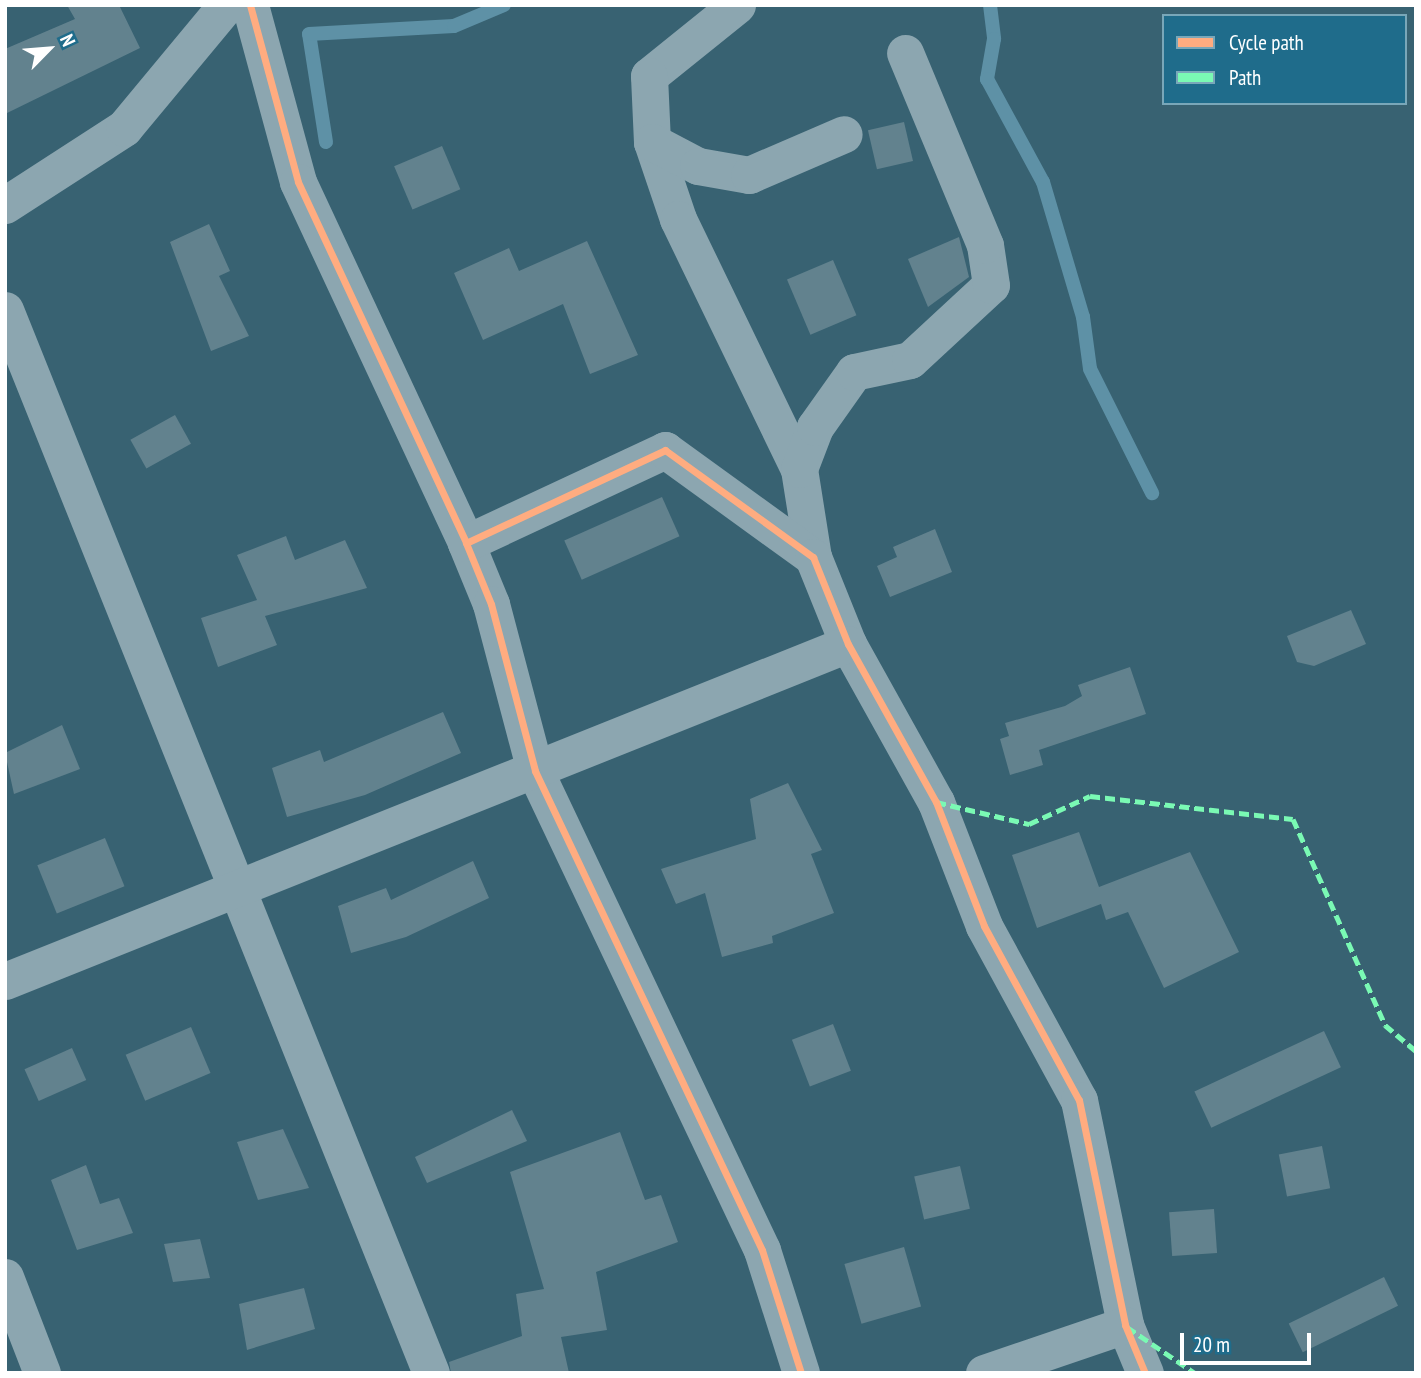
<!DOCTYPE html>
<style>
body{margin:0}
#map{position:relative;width:1421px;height:1378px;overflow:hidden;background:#386272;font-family:"PT Sans Narrow",sans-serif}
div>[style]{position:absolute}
.stream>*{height:14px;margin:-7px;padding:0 7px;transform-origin:7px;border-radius:7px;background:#5e91a6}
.building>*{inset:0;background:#62828e;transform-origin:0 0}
.street>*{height:37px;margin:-18.5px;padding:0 18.5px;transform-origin:18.5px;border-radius:18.5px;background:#8ca6b0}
.quiet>*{height:5px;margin-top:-2.5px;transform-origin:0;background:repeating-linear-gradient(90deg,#7af9b4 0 10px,transparent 0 15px)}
.cycleway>*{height:7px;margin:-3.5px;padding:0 3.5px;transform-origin:3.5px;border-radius:3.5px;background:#ffac80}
span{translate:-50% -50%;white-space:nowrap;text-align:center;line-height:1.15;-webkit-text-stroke:7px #1f6c8b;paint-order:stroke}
.frame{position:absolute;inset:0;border:7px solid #fff;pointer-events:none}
.legend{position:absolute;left:1162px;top:14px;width:245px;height:91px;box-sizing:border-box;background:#1f6c8b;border:2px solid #79a7b9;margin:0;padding:9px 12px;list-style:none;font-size:21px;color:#fff}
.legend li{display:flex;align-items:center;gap:14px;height:35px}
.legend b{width:35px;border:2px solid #79a7b9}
.north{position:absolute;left:14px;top:14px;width:70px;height:70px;-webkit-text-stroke:5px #1f6c8b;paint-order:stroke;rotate:65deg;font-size:19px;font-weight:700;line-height:28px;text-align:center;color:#fff}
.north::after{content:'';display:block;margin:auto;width:24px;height:32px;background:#fff;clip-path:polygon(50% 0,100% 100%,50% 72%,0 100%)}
.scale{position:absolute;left:1180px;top:1333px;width:131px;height:32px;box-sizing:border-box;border:4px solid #fff;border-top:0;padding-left:9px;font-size:21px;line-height:24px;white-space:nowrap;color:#fff;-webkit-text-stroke:5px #1f6c8b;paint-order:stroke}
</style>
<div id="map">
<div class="stream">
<i style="left:990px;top:5px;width:34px;rotate:83deg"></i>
<i style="left:994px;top:39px;width:41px;rotate:99.9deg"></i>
<i style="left:987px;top:79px;width:117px;rotate:61.5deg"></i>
<i style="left:1043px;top:182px;width:141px;rotate:73.5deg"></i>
<i style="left:1083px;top:317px;width:52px;rotate:82.3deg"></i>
<i style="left:1090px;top:369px;width:139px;rotate:63.4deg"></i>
<i style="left:326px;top:142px;width:109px;rotate:-98.9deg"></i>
<i style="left:309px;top:34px;width:145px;rotate:-3.2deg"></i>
<i style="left:454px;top:26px;width:54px;rotate:-22.8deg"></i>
</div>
<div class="building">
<i style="clip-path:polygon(67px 5px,119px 5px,140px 48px,5px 114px,5px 49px,75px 19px)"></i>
<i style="left:904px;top:122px;width:40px;height:37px;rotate:77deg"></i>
<i style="left:442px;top:146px;width:47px;height:52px;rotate:67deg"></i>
<i style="clip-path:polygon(209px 224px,230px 271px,219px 276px,249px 336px,211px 351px,170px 242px)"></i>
<i style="clip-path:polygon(959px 237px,969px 277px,928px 307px,908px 259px)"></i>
<i style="clip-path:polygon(587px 241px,638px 355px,590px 374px,563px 304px,483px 340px,454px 273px,509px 248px,519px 271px)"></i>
<i style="left:833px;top:260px;width:60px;height:50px;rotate:67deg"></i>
<i style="left:175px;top:415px;width:33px;height:51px;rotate:61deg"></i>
<i style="left:662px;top:497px;width:43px;height:107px;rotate:66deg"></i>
<i style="clip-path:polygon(935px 529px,952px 572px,890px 597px,877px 566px,897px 557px,893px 547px)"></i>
<i style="clip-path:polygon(286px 536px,295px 560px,345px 540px,367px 588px,265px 616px,277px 645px,218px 667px,201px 618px,257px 600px,237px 555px)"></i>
<i style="clip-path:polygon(1351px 610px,1366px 644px,1314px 666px,1297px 662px,1287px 636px)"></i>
<i style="clip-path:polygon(1130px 667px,1146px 714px,1039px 750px,1043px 765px,1010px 775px,1000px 739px,1009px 736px,1005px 723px,1065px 706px,1082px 696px,1078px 685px)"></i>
<i style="clip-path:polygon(443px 712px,461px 753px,365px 795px,287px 817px,272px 768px,320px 750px,324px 762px)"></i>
<i style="clip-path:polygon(62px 725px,80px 769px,14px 794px,5px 753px)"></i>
<i style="clip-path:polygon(788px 783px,822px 850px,811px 854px,834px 913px,772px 936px,773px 943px,722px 957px,705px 893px,676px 904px,661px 869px,756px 839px,750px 799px)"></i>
<i style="clip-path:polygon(1079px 832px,1099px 887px,1190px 852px,1239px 952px,1164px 988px,1128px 912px,1106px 920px,1101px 904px,1037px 928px,1012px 855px)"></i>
<i style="left:105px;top:838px;width:52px;height:73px;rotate:68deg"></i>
<i style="clip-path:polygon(473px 861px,489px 898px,406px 937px,351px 953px,338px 906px,386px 888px,391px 900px)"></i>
<i style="left:833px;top:1024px;width:50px;height:44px;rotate:69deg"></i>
<i style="left:191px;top:1027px;width:50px;height:71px;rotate:67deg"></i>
<i style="left:1324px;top:1031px;width:40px;height:143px;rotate:65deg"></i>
<i style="left:72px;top:1048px;width:35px;height:52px;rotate:66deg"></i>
<i style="clip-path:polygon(512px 1110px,527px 1141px,427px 1183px,415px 1157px)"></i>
<i style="clip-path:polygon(283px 1129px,309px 1188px,258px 1200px,237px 1142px)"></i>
<i style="clip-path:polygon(620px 1132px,645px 1200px,661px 1195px,678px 1242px,596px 1272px,607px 1330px,561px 1337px,569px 1373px,451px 1373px,449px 1362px,522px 1336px,516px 1294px,544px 1289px,510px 1172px)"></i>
<i style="left:1322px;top:1146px;width:43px;height:44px;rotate:79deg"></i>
<i style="clip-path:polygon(86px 1165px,100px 1204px,119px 1198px,133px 1233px,77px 1250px,51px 1180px)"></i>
<i style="left:960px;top:1166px;width:44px;height:47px;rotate:77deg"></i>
<i style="left:1214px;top:1209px;width:44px;height:45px;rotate:86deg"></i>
<i style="clip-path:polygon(200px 1239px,210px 1278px,173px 1282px,164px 1244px)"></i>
<i style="left:904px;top:1247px;width:62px;height:62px;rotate:74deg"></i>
<i style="left:1384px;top:1277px;width:32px;height:106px;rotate:64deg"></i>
<i style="clip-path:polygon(304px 1288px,315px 1329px,247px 1350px,239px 1304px)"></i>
</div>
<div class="street">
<i style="left:250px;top:5px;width:183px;rotate:74.8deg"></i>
<i style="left:298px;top:182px;width:398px;rotate:65deg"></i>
<i style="left:466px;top:543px;width:66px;rotate:67.7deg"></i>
<i style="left:491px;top:604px;width:173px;rotate:75.2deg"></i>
<i style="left:535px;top:771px;width:530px;rotate:64.64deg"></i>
<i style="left:762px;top:1250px;width:129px;rotate:72.4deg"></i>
<i style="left:737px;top:5px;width:113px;rotate:141.1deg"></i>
<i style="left:649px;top:76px;width:66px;rotate:87.4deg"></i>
<i style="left:652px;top:142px;width:81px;rotate:71.3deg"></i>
<i style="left:678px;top:219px;width:278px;rotate:64.2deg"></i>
<i style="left:799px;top:469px;width:89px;rotate:81deg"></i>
<i style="left:652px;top:142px;width:52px;rotate:27.6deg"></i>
<i style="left:698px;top:166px;width:52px;rotate:10deg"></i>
<i style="left:749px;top:175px;width:103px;rotate:-23.3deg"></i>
<i style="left:5px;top:205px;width:142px;rotate:-32.9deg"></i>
<i style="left:124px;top:128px;width:160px;rotate:-50.3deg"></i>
<i style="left:5px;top:310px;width:1145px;rotate:68.16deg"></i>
<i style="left:799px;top:469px;width:45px;rotate:-69.1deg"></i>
<i style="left:815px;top:427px;width:67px;rotate:-54.7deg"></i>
<i style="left:854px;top:372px;width:57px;rotate:-12.1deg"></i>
<i style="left:910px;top:360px;width:110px;rotate:-42.8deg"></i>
<i style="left:991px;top:285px;width:40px;rotate:-98.5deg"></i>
<i style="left:985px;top:245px;width:208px;rotate:-112.6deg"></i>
<i style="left:466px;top:543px;width:220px;rotate:-25deg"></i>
<i style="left:665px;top:450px;width:183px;rotate:35.9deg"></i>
<i style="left:813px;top:557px;width:94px;rotate:68.1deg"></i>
<i style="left:848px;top:644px;width:181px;rotate:60.9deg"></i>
<i style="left:936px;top:802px;width:133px;rotate:68.8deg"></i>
<i style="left:984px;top:926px;width:198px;rotate:61.4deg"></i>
<i style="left:1079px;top:1100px;width:230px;rotate:78.4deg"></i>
<i style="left:1125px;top:1325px;width:52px;rotate:67.4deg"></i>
<i style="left:5px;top:981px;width:908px;rotate:-21.79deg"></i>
<i style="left:5px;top:1277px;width:103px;rotate:68.9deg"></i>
<i style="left:984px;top:1373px;width:149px;rotate:-18.8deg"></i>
</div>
<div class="quiet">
<i style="left:936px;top:802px;width:96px;rotate:13.3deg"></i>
<i style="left:1029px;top:824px;width:67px;rotate:-24.7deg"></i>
<i style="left:1090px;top:796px;width:204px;rotate:6.5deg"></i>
<i style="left:1293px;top:819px;width:226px;rotate:65.9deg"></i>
<i style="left:1385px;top:1025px;width:40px;rotate:40deg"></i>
<i style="left:1127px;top:1327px;width:82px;rotate:34.1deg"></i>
</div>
<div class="cycleway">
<i style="left:250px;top:5px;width:183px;rotate:74.8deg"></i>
<i style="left:298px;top:182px;width:398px;rotate:65deg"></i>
<i style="left:466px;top:543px;width:66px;rotate:67.7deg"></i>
<i style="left:491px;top:604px;width:173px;rotate:75.2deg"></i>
<i style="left:535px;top:771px;width:530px;rotate:64.64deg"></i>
<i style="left:762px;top:1250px;width:129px;rotate:72.4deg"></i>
<i style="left:466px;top:543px;width:220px;rotate:-25deg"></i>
<i style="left:665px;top:450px;width:183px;rotate:35.9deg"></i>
<i style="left:813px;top:557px;width:94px;rotate:68.1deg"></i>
<i style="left:848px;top:644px;width:181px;rotate:60.9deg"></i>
<i style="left:936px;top:802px;width:133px;rotate:68.8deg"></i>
<i style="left:984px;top:926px;width:198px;rotate:61.4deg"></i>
<i style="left:1079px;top:1100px;width:230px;rotate:78.4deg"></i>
<i style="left:1125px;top:1325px;width:52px;rotate:67.4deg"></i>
</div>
<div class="frame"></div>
<ul class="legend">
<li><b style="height:9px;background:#ffac80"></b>Cycle path</li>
<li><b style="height:9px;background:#7af9b4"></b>Path</li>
</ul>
<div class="north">N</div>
<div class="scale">20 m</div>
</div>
